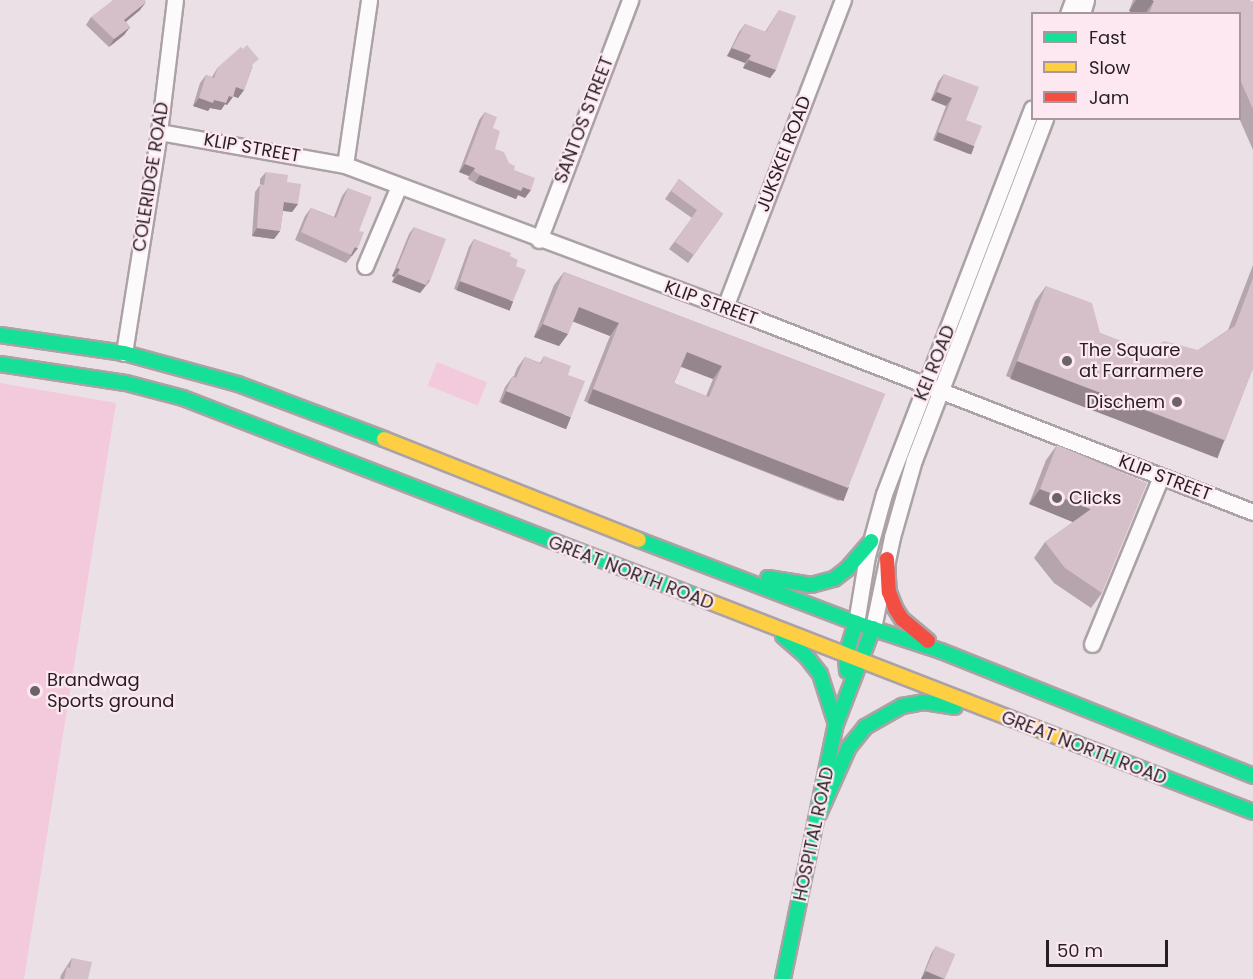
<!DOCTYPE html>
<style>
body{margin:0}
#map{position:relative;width:1253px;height:979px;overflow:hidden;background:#ebe0e5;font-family:Poppins,sans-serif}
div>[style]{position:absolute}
.green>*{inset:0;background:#f2cadb;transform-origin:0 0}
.roads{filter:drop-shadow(2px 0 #aba2a6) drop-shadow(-2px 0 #aba2a6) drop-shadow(0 2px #aba2a6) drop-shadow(0 -2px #aba2a6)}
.street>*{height:15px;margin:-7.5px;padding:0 7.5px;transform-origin:7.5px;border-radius:7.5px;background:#fcfafb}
.fast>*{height:14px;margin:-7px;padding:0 7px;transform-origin:7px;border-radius:7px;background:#16e098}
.slow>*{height:14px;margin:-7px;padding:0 7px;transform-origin:7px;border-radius:7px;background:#ffcf43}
.jam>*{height:14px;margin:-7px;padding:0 7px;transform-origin:7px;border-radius:7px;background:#f24e42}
.wall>*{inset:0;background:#b7a5ae}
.shaded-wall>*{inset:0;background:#95868d;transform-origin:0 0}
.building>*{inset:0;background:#d5c0ca;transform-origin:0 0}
.dots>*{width:16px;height:16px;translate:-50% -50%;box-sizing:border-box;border:3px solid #fde8f1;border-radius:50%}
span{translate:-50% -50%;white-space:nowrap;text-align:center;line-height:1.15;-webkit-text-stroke:4.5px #fde8f1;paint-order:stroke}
.street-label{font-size:18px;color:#261f22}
.poi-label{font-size:18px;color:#261f22}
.left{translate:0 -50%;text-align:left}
.right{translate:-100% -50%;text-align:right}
.legend{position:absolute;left:1031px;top:12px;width:210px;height:108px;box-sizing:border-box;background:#fde8f1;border:2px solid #a7989e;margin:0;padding:8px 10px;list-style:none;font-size:18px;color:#261f22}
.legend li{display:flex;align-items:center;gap:12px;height:30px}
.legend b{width:30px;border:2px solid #a7989e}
.scale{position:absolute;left:1046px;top:940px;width:122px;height:27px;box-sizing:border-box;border:3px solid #261f22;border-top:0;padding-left:8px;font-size:18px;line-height:21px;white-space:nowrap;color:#261f22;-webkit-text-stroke:4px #fde8f1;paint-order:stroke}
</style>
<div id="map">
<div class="green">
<i style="left:437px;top:362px;width:54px;height:25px;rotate:22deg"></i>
<i style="clip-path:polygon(0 383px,116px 403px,24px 979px,0 979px)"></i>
</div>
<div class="roads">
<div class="street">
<i style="left:1068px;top:14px;width:15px;rotate:-70deg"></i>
<i style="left:1082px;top:14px;width:15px;rotate:-74deg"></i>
<i style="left:159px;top:132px;width:189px;rotate:10.1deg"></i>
<i style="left:345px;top:165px;width:406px;rotate:20.5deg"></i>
<i style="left:725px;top:307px;width:566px;rotate:21.22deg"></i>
<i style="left:345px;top:165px;width:167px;rotate:-81.7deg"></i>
<i style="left:539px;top:240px;width:257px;rotate:-69.2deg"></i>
<i style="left:365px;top:266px;width:87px;rotate:-67deg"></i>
<i style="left:725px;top:307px;width:329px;rotate:-69deg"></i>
<i style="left:124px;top:353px;width:224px;rotate:-81deg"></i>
<i style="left:159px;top:132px;width:133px;rotate:-83.1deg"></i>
<i style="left:856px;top:623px;width:68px;rotate:-80.7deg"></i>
<i style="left:867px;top:556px;width:64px;rotate:-74.7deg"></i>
<i style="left:884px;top:494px;width:413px;rotate:-69deg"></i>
<i style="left:873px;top:628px;width:93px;rotate:-78.2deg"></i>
<i style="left:892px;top:537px;width:80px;rotate:-74.1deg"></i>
<i style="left:914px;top:460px;width:366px;rotate:-69deg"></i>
<i style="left:1092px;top:644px;width:181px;rotate:-67.6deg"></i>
</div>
<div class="fast">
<i style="left:0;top:335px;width:125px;rotate:8.3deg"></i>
<i style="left:124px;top:353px;width:118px;rotate:15.2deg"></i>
<i style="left:238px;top:384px;width:156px;rotate:20.6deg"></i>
<i style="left:0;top:364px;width:127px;rotate:8.6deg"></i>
<i style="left:126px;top:383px;width:59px;rotate:14.7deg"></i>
<i style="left:183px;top:398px;width:554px;rotate:21.15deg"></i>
<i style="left:639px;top:540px;width:232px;rotate:20.9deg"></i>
<i style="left:856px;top:623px;width:89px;rotate:18.2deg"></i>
<i style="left:941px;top:651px;width:336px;rotate:21.8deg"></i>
<i style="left:768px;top:578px;width:44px;rotate:9.2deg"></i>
<i style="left:811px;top:585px;width:24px;rotate:-15deg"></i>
<i style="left:834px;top:579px;width:16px;rotate:-38deg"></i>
<i style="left:847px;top:569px;width:37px;rotate:-49deg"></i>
<i style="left:783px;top:636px;width:30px;rotate:41deg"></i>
<i style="left:806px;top:656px;width:23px;rotate:52deg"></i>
<i style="left:820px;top:674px;width:52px;rotate:72.3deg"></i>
<i style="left:847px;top:671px;width:16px;rotate:-94deg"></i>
<i style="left:846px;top:655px;width:34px;rotate:-73deg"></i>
<i style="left:1064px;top:739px;width:203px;rotate:21.1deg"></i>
<i style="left:819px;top:814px;width:73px;rotate:-65.9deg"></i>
<i style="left:849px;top:747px;width:26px;rotate:-51deg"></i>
<i style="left:865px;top:727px;width:43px;rotate:-29.6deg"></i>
<i style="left:902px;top:706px;width:22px;rotate:-10deg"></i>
<i style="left:924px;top:702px;width:31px;rotate:9deg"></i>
<i style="left:783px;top:979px;width:260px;rotate:-78.3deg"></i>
<i style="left:836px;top:724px;width:103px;rotate:-68.9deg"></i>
</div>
<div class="slow">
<i style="left:384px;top:439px;width:274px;rotate:21.6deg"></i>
<i style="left:700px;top:598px;width:390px;rotate:21.2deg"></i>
</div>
<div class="jam">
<i style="left:887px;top:559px;width:33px;rotate:87deg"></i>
<i style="left:889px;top:592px;width:17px;rotate:69deg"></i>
<i style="left:895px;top:608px;width:13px;rotate:58deg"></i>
<i style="left:902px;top:619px;width:34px;rotate:40deg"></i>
</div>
</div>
<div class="wall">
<i style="clip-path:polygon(1133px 0,1248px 0,1253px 2px,1253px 150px,1239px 118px,1239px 14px,1136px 14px,1129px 11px)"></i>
<i style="clip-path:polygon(140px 10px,126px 22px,130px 27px,124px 35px,109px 47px,86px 25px,91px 17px)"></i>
<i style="clip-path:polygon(779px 10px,776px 70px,770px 78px,743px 68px,745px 63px,727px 56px,739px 32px,745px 24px,765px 32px)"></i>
<i style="clip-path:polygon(218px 67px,253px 67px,252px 68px,244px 90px,238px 98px,233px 96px,227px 105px,225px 104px,221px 110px,210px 108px,208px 111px,193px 106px,200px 83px,206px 75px,212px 77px)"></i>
<i style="clip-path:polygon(944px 74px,966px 120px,969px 154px,933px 140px,946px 106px,931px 100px,938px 82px)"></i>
<i style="clip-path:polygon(485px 112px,493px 128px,495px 149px,514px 170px,525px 198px,518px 195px,516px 199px,475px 183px,468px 179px,469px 176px,459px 172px,479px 120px)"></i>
<i style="clip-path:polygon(266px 172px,287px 182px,298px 204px,292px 212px,283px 211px,280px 231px,274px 239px,252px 236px,255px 192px,260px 185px,260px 179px)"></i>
<i style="clip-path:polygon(679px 179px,723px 214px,688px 263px,669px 249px,692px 218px,665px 199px)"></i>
<i style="clip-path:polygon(348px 188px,359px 231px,352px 256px,346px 263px,295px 240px,305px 216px,311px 208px,334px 217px,342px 196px)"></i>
<i style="clip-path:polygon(414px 227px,430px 281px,420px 293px,392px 282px,394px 277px,392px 276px,409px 234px)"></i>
<i style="clip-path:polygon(474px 239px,510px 256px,516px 266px,508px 309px,454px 289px,469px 247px)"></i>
<i style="clip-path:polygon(1253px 265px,1253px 368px,1225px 440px,1214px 456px,1006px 376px,1035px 301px,1046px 286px,1100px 333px,1146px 351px,1198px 350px,1228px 330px)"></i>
<i style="clip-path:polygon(evenodd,564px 272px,885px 394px,839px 501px,584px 401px,610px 336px,573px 321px,568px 334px,559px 346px,534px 337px,554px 285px,564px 272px,681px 367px,713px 379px,706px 396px,674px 383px,681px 367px)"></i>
<i style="clip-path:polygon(544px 356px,568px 375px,563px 428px,499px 402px,505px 387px,513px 376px,514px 376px,517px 368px,525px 357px,540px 363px)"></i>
<i style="clip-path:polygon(1057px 445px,1102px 593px,1091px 608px,1054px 583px,1034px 558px,1045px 542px,1073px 522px,1029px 504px,1046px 460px)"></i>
<i style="clip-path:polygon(936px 946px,945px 979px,921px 979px,931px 954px)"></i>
<i style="clip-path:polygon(72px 958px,88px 979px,60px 979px,61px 975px)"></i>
</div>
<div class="shaded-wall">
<i style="clip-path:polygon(1136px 0,1152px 0,1154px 1px,1145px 14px,1136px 14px,1129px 11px)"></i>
<i style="clip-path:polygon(146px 2px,140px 10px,118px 28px,124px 20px)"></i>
<i style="clip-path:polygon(130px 27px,124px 35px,109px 47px,114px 39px)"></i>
<i style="clip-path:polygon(732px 48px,751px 55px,745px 63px,727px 56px)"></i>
<i style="clip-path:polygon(749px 60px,776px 70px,770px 78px,743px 68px)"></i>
<i style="clip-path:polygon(236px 87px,244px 90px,238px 98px,230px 95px)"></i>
<i style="clip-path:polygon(937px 92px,952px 98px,946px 106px,931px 100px)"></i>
<i style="clip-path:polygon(229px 96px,233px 97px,227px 105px,225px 104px,221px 110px,210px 108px,208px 111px,193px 106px,199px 98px,214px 100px)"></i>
<i style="left:938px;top:132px;width:39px;height:9px;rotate:21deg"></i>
<i style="clip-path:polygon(465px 164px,475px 168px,469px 176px,459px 172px)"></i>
<i style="clip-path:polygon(480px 175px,523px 187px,531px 190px,525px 198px,518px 195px,516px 199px,475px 183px)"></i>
<i style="clip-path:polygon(284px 202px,298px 204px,292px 212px,279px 210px)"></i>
<i style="clip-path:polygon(257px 228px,280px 231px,274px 239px,252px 236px)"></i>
<i style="clip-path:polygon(355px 247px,358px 248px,352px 256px,349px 255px)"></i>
<i style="clip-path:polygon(397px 268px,400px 269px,394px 277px,392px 276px)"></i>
<i style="clip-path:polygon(398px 274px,426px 285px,420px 293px,392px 282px)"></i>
<i style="left:460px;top:281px;width:57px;height:10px;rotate:21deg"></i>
<i style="clip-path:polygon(579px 307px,619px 323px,610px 336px,569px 320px)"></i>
<i style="clip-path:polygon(543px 324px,568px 334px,559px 346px,534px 337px)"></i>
<i style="clip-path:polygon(687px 352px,722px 366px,713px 379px,677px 365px)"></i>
<i style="left:1017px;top:361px;width:222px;height:19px;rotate:21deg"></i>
<i style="left:593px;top:389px;width:274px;height:15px;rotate:21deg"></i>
<i style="left:506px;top:391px;width:70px;height:13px;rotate:22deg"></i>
<i style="clip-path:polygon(1040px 489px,1091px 509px,1080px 525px,1029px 504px)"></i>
<i style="clip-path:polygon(926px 971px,945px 979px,921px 979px)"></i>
</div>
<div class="building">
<i style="clip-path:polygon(113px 0,145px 0,146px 2px,124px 20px,130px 27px,114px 39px,91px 17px)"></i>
<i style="clip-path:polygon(1152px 0,1248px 0,1253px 2px,1253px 109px,1239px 77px,1239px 14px,1149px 14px,1154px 1px)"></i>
<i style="clip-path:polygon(779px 10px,796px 16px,776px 70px,749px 60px,751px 55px,732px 48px,745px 24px,766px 32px)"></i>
<i style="clip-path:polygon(247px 45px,259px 59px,253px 64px,244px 90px,236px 87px,233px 97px,229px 96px,226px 103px,214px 100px,213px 103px,199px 98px,206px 75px,214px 78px,218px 67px,241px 47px,243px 49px)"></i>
<i style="clip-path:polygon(944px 74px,979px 87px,966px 120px,982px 126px,974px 146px,938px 132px,952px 98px,937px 92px)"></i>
<i style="clip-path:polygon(485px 112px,497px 117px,493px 128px,500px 131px,495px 149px,504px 152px,509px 163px,515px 166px,514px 170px,535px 178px,531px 190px,523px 187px,521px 191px,480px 175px,474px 171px,475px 168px,465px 164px)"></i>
<i style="clip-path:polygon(266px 172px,288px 175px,287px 182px,301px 184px,298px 204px,284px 202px,280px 231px,257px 228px,260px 184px,264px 185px)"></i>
<i style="clip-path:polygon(679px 179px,723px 214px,694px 255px,675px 242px,697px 210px,671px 191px)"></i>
<i style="clip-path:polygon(348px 188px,372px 197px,359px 231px,364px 232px,358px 248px,355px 247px,351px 255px,301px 232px,311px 208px,336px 218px)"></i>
<i style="clip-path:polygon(414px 227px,446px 239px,430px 281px,428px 280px,426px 285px,398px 274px,400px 269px,397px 268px)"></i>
<i style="clip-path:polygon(474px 239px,511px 253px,510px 256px,518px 260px,516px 266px,526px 270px,513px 301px,460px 281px)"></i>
<i style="clip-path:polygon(evenodd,564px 272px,885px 394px,848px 488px,593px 389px,619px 323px,579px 307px,568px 334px,543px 324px,564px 272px,687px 352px,722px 366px,709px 397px,674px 383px,687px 352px)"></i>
<i style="clip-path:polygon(1253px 278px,1253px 368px,1225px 440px,1017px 361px,1046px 286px,1092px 303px,1100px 333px,1146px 351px,1164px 341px,1198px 350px,1235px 326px)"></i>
<i style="clip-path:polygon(544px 356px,571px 366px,568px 375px,585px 381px,571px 417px,506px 391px,513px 376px,516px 378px,525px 357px,541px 364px)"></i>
<i style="clip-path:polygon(1057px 445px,1147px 483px,1102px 593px,1065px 568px,1045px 542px,1091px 509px,1040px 489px)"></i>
<i style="left:936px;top:946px;width:21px;height:27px;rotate:23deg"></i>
<i style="clip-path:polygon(72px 958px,92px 962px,88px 979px,64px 979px,67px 967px,70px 968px)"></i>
</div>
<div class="dots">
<i style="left:1067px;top:361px;background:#6b6366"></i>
<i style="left:1177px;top:402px;background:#6b6366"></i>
<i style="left:1057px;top:498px;background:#6b6366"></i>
<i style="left:35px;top:691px;background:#6b6366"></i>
</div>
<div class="street-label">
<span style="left:584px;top:120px;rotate:-69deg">SANTOS STREET</span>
<span style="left:252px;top:148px;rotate:10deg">KLIP STREET</span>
<span style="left:784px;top:154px;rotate:-69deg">JUKSKEI ROAD</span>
<span style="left:151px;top:177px;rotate:-81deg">COLERIDGE ROAD</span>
<span style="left:711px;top:303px;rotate:20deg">KLIP STREET</span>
<span style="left:935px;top:363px;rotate:-68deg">KEI ROAD</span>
<span style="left:1165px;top:478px;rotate:21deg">KLIP STREET</span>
<span style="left:631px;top:573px;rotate:21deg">GREAT NORTH ROAD</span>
<span style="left:1084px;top:748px;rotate:21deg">GREAT NORTH ROAD</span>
<span style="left:814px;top:834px;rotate:-78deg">HOSPITAL ROAD</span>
</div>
<div class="poi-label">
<span class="left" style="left:1079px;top:361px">The Square<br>at Farrarmere</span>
<span class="right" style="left:1165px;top:402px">Dischem</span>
<span class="left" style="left:1069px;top:498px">Clicks</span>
<span class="left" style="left:47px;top:691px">Brandwag<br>Sports ground</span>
</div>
<ul class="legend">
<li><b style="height:8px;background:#16e098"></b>Fast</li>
<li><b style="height:8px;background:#ffcf43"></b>Slow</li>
<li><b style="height:8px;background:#f24e42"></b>Jam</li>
</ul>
<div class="scale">50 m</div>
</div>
